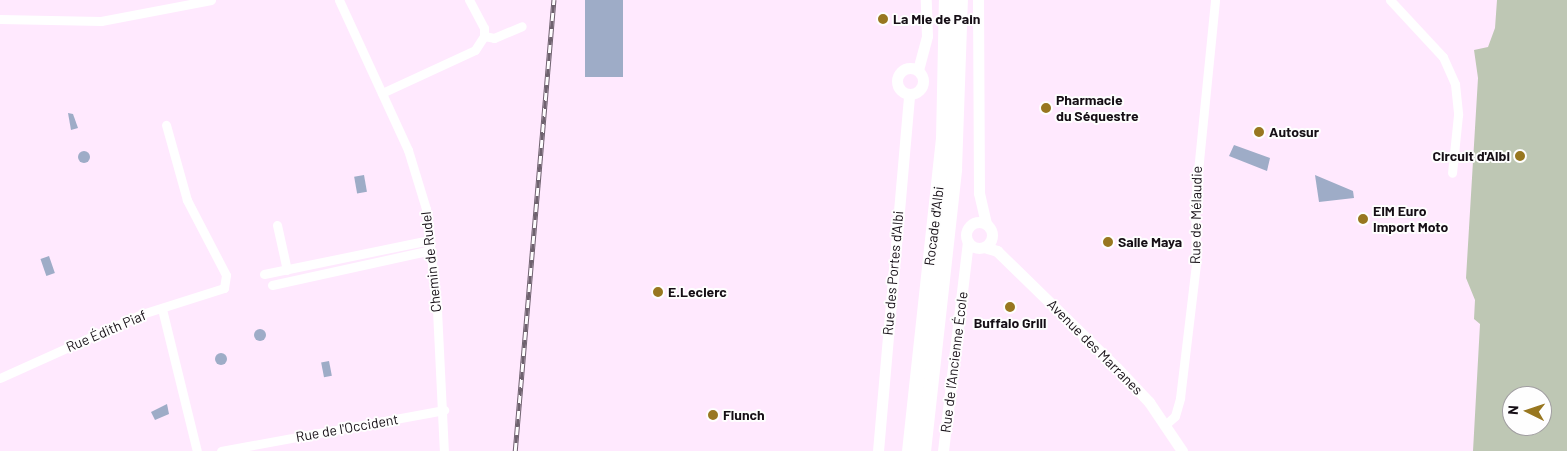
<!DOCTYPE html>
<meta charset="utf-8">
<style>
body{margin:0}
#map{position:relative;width:1567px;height:451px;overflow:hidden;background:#ffe9fe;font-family:Barlow,sans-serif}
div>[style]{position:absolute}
.green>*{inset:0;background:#bec7b4}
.water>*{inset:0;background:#9eacc7;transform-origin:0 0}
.round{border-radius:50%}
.minor>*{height:9px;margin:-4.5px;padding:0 4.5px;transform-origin:4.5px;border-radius:4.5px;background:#fff}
.tertiary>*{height:11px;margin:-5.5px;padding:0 5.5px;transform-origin:5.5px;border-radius:5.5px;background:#fff}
.tertiary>.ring{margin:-5.5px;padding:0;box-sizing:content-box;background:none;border:11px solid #fff;border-radius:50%}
.trunk>*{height:15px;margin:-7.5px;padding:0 7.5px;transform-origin:7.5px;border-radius:7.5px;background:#fff}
.rail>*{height:4.5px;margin-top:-2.25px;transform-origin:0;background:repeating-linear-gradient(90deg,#fefefe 0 8px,#6f626f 0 16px);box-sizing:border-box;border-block:1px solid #6f626f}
.dots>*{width:14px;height:14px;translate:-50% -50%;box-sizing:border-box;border:2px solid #fefefe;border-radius:50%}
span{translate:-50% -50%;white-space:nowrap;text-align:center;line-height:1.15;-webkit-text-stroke:4px #fefefe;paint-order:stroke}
.poi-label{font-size:14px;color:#160f16;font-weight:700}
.left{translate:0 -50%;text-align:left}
.right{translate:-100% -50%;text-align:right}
.street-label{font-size:14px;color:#160f16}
.north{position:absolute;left:1502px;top:386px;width:50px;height:50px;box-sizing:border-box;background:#fefefe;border:1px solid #a19ea1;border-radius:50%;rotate:274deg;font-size:14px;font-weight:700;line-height:20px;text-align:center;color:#160f16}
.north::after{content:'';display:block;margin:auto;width:18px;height:22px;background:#987720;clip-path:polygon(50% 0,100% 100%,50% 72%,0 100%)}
</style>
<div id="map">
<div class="green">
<i style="clip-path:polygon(evenodd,1497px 0,1567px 0,1567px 451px,1473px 451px,1480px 324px,1474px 319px,1475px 300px,1466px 278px,1478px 78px,1474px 50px,1488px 47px,1495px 28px,1497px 0,1512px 396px,1542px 396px,1542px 426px,1512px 426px,1512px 396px)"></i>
</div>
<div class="water">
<i style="left:585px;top:0;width:38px;height:77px"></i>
<i style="clip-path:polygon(68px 113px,73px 114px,78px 128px,71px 130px)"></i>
<i style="clip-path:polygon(1234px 145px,1270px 158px,1267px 171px,1229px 156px)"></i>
<i class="round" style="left:78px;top:151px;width:12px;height:12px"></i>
<i style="left:364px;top:175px;width:17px;height:10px;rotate:80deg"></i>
<i style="clip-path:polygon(1315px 175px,1353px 191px,1354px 198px,1319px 202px)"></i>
<i style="left:49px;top:256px;width:18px;height:9px;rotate:71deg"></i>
<i class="round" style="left:254px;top:329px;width:12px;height:12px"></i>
<i class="round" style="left:215px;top:353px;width:12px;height:12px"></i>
<i style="left:329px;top:361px;width:15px;height:8px;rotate:79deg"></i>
<i style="clip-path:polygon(167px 404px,169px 414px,155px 420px,151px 412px)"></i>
</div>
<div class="minor">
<i style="left:339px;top:0;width:165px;rotate:65.3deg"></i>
<i style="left:408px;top:150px;width:62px;rotate:73deg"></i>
<i style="left:426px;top:209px;width:102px;rotate:83.8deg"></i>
<i style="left:437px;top:310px;width:141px;rotate:87.2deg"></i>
<i style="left:1390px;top:0;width:78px;rotate:47.1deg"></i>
<i style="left:1443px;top:57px;width:30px;rotate:66deg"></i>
<i style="left:1455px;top:84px;width:31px;rotate:84deg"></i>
<i style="left:1458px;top:115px;width:58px;rotate:95.9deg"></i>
<i style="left:0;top:19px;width:101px;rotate:1.1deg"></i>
<i style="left:101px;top:21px;width:112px;rotate:-10.8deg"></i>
<i style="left:484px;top:36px;width:10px;rotate:11deg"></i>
<i style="left:494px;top:38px;width:30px;rotate:-23deg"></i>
<i style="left:382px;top:93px;width:102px;rotate:-24.8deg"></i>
<i style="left:475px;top:50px;width:17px;rotate:-57deg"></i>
<i style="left:484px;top:36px;width:8px;rotate:-90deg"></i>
<i style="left:484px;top:28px;width:32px;rotate:-118deg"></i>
<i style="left:277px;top:225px;width:46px;rotate:77.5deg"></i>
<i style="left:264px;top:274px;width:169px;rotate:-11.6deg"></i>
<i style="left:272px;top:285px;width:163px;rotate:-12.4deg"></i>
<i style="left:162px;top:309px;width:146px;rotate:76.2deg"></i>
<i style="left:0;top:378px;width:156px;rotate:-24.3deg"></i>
<i style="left:142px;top:314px;width:86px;rotate:-17.6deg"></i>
<i style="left:224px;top:288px;width:13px;rotate:-81deg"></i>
<i style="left:226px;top:275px;width:85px;rotate:-117.5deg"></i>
<i style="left:187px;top:200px;width:78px;rotate:-105.6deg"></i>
<i style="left:1165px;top:425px;width:13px;rotate:-42deg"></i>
<i style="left:1175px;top:416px;width:19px;rotate:-74deg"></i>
<i style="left:1180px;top:398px;width:135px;rotate:-83.2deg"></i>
<i style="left:1196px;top:264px;width:63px;rotate:-90.9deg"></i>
<i style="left:1195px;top:201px;width:202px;rotate:-84.3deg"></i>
<i style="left:221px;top:451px;width:227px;rotate:-10.4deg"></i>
</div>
<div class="tertiary">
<i style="left:978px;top:0;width:193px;rotate:89.7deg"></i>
<i style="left:979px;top:193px;width:32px;rotate:77deg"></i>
<i class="ring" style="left:897px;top:68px;width:15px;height:15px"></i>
<i style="left:918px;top:70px;width:35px;rotate:-75deg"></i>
<i style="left:927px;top:36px;width:36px;rotate:-92deg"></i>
<i class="ring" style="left:966px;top:222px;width:15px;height:15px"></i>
<i style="left:984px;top:247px;width:14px;rotate:17deg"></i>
<i style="left:997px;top:251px;width:168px;rotate:44.3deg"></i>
<i style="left:1117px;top:368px;width:47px;rotate:46.7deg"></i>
<i style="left:1149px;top:402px;width:59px;rotate:56deg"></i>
<i style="left:878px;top:451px;width:358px;rotate:-85deg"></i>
<i style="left:943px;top:451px;width:210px;rotate:-83.2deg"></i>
</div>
<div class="trunk">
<i style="left:909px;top:451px;width:314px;rotate:-83.8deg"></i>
<i style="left:943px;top:139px;width:139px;rotate:-88.8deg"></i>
<i style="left:923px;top:451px;width:284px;rotate:-83.7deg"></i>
<i style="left:954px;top:169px;width:169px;rotate:-88deg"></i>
</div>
<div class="rail">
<i style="left:515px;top:451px;width:453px;rotate:-85.1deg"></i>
</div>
<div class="dots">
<i style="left:883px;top:19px;background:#987720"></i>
<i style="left:1046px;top:108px;background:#987720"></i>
<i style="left:1259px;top:132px;background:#987720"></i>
<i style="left:1520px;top:156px;background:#987720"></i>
<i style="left:1363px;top:219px;background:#987720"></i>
<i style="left:1108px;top:242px;background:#987720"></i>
<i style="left:658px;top:292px;background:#987720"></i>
<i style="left:1010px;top:307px;background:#987720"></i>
<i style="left:713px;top:415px;background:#987720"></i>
</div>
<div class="poi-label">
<span class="left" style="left:893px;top:19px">La Mie de Pain</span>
<span class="left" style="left:1056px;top:108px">Pharmacie<br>du Séquestre</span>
<span class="left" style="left:1269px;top:132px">Autosur</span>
<span class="right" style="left:1510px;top:156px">Circuit d'Albi</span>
<span class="left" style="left:1373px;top:219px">EIM Euro<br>Import Moto</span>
<span class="left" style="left:1118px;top:242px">Salle Maya</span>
<span class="left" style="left:668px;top:292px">E.Leclerc</span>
<span style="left:1010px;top:323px">Buffalo Grill</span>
<span class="left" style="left:723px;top:415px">Flunch</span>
</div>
<div class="street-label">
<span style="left:1196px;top:215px;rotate:-89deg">Rue de Mélaudie</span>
<span style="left:934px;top:226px;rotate:-83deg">Rocade d'Albi</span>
<span style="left:431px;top:262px;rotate:-96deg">Chemin de Rudel</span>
<span style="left:893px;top:273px;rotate:-85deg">Rue des Portes d'Albi</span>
<span style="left:106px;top:331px;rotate:-23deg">Rue Édith Piaf</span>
<span style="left:1095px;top:347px;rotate:45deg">Avenue des Marranes</span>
<span style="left:954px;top:362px;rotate:-83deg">Rue de l’Ancienne École</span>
<span style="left:347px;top:428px;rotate:-10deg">Rue de l'Occident</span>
</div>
<div class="north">N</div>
</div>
